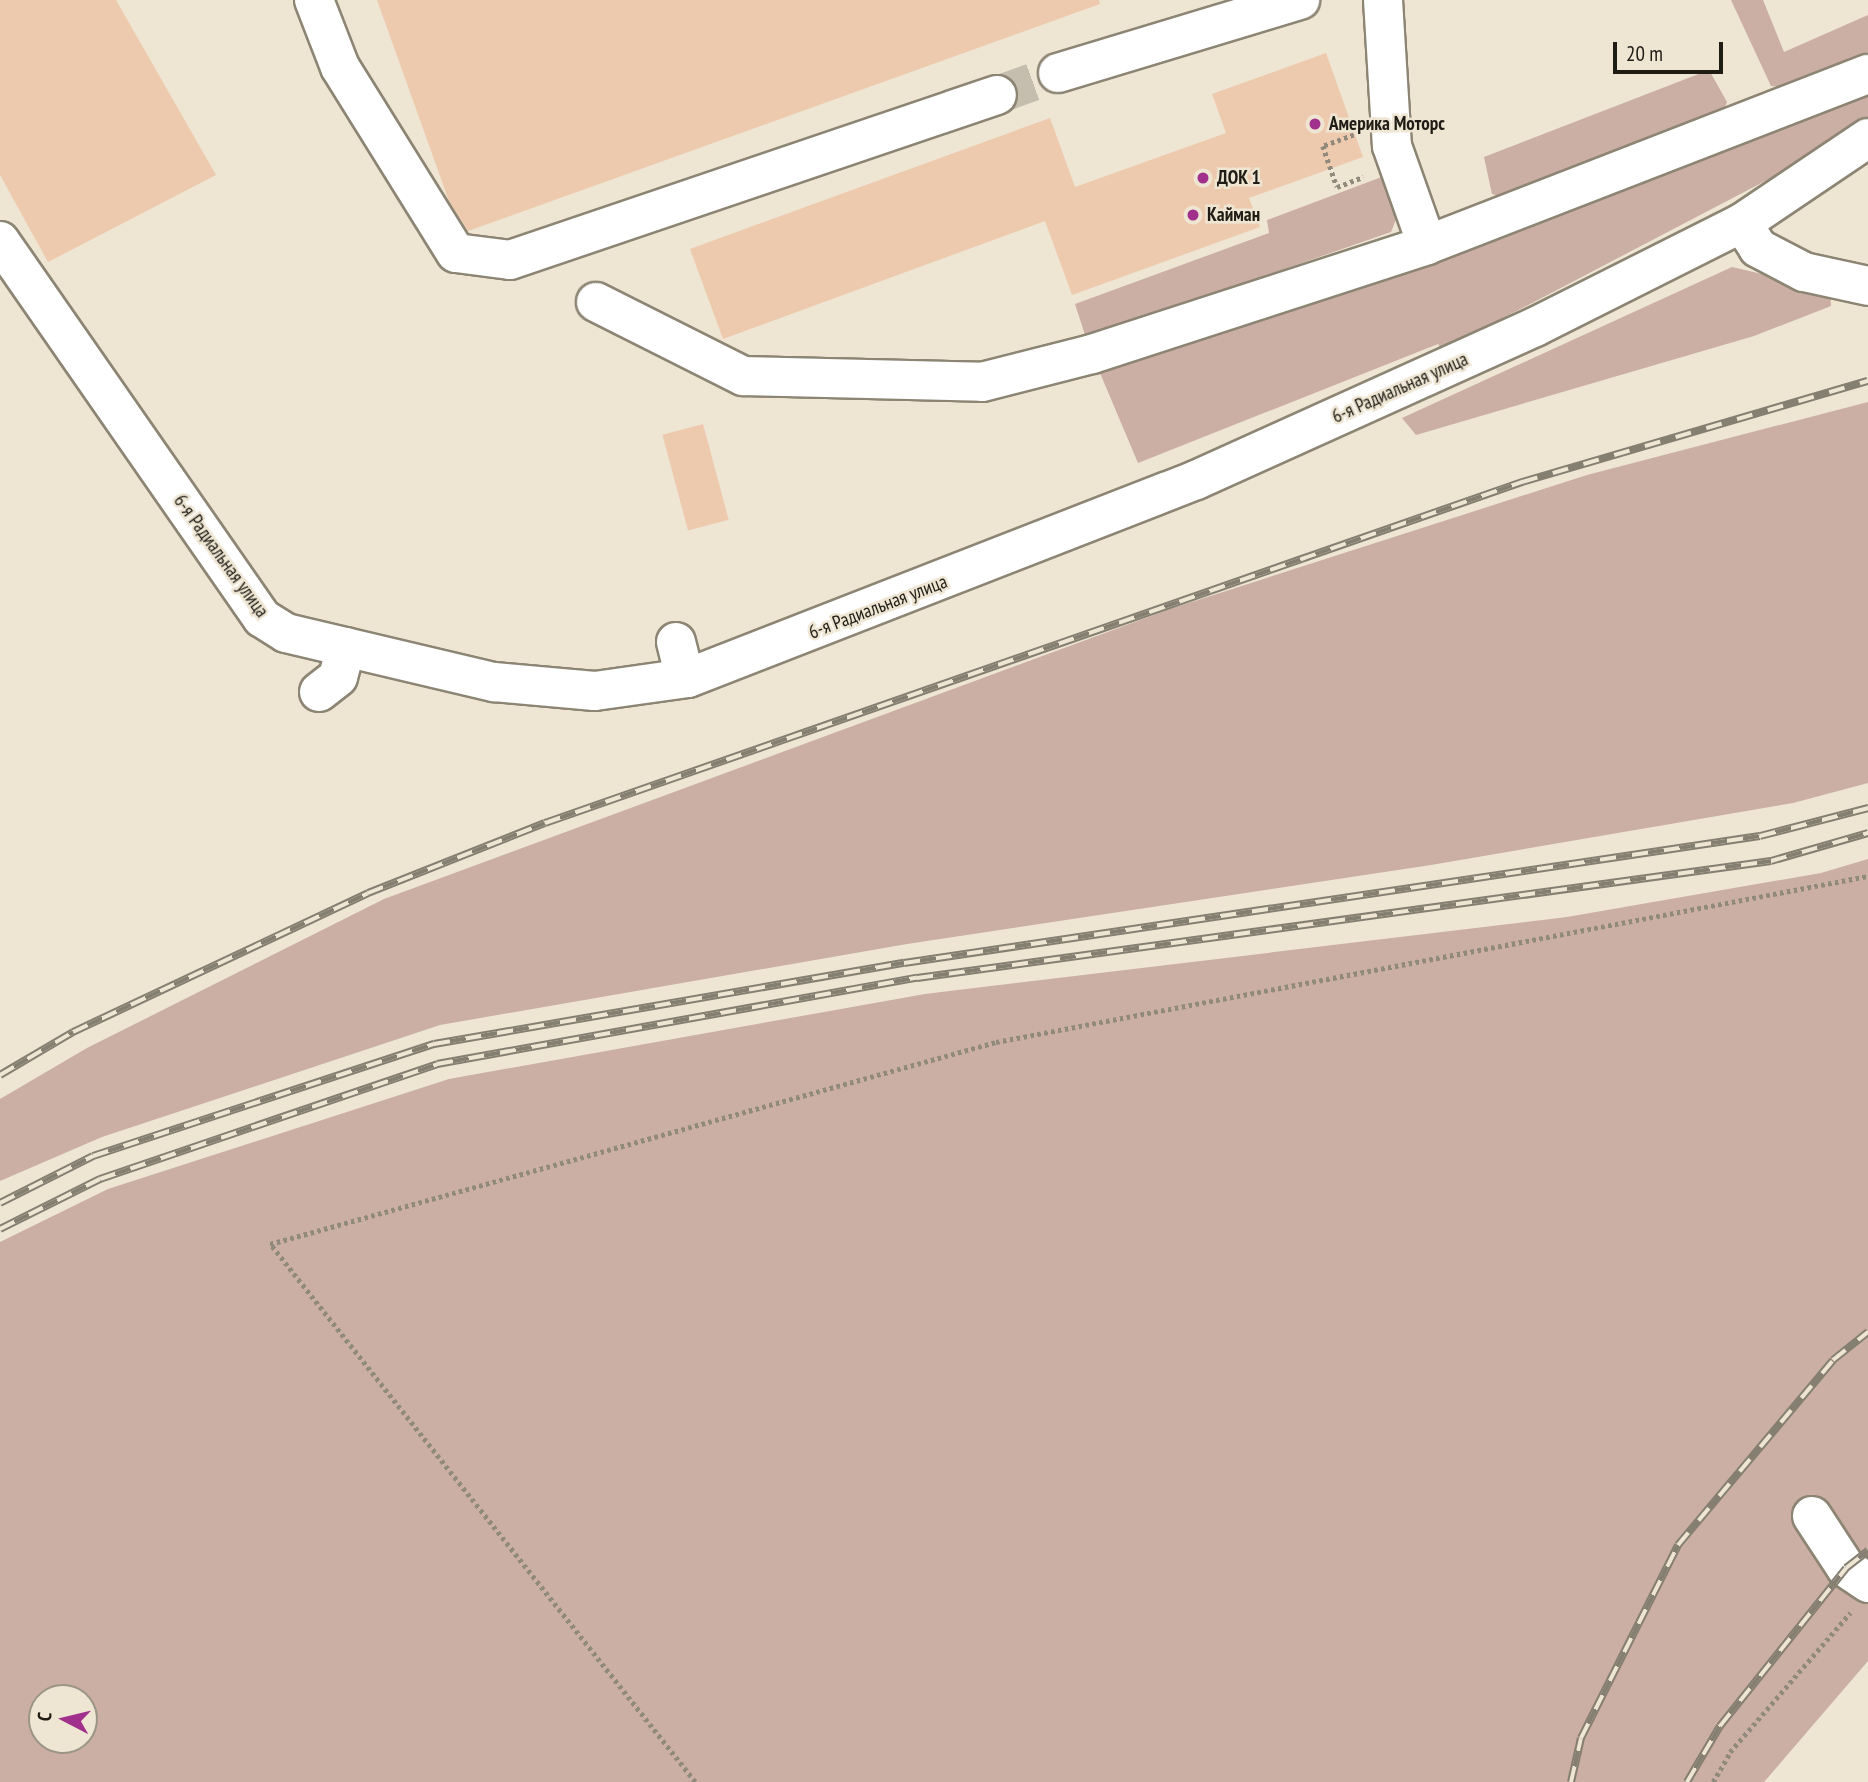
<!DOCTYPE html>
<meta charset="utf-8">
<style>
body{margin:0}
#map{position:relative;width:1868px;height:1782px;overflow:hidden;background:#eee5d3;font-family:"PT Sans Narrow",sans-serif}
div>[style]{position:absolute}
.green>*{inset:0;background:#cbaea4}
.building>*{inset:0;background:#edcaae;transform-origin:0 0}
.minor-tunnel>*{height:38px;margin-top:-19px;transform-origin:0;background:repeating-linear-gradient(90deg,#c5bdad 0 38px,transparent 0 57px)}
.path>*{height:4.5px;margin-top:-2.25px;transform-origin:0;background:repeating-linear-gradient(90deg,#908a7d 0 3.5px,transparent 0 7px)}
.roads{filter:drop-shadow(2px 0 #8d8574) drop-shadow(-2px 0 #8d8574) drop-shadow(0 2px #8d8574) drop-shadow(0 -2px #8d8574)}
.minor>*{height:38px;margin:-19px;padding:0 19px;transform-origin:19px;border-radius:19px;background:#fff}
.rail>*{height:8px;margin-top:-4px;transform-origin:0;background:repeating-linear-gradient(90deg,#eee5d3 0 16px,#857f72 0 32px);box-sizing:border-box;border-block:2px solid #857f72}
.dots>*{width:19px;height:19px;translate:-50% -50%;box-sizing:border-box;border:4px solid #eee5d3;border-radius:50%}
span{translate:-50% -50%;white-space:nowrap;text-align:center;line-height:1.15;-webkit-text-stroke:5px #eee5d3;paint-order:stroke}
.poi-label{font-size:19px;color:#1f1c15;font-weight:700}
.left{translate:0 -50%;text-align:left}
.street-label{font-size:19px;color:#1f1c15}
.north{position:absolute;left:28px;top:1684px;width:70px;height:70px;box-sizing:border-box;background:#eee5d3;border:2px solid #9b9587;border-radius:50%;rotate:277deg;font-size:19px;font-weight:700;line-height:28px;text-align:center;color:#1f1c15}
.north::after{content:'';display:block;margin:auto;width:24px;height:32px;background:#a12f8c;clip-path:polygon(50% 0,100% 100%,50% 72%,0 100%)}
.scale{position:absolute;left:1613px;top:42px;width:110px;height:32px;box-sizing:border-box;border:4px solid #1f1c15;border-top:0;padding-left:9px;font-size:21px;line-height:24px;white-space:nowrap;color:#1f1c15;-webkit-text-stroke:5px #eee5d3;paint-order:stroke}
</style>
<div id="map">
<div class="green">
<i style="clip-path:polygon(1731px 0,1763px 0,1784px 52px,1868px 15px,1868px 52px,1793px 88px,1771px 86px)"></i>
<i style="clip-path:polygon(1709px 70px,1727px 102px,1724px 109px,1499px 196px,1492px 194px,1484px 157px)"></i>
<i style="clip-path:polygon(1868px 88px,1868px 119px,1838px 143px,1442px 350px,1438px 344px,1138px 463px,1100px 373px,1412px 270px)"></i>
<i style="clip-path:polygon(1387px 175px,1399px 212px,1391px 232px,1086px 338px,1075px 304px,1269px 233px,1267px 220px)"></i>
<i style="clip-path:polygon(1732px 267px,1830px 290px,1831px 306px,1754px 336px,1416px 435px,1402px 418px)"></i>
<i style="clip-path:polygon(1868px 402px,1868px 783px,1793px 803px,1431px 865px,907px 944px,440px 1025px,102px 1137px,0 1181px,0 1099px,87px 1048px,384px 899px,1170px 609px,1587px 475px)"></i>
<i style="clip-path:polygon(evenodd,1868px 859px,1868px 1661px,1764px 1782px,0 1782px,0 1242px,108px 1189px,449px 1079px,925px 994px,1567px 917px,1821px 873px,1868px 859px,42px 1698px,84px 1698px,84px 1740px,42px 1740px,42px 1698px)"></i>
</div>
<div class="building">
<i style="clip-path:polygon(0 0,116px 0,216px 175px,48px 262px,0 175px)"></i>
<i style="clip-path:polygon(377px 0,1099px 0,1100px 4px,468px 231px,449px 201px)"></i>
<i style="clip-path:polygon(1326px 53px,1363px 157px,1249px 198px,1260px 227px,1072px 295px,1045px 221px,723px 339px,690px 249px,1050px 118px,1075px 187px,1226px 133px,1212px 94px)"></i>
<i style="left:703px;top:424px;width:99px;height:42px;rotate:75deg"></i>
</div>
<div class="minor-tunnel">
<i style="left:997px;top:95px;width:65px;rotate:-19.8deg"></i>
</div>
<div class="path">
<i style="left:1354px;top:135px;width:33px;rotate:160deg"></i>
<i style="left:1323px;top:146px;width:43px;rotate:71.1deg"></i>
<i style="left:1337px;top:187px;width:28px;rotate:-21deg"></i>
<i style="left:695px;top:1782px;width:686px;rotate:-128.31deg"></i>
<i style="left:270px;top:1244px;width:754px;rotate:-15.55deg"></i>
<i style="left:996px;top:1042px;width:888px;rotate:-10.78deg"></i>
<i style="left:1713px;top:1782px;width:34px;rotate:-60deg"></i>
<i style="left:1730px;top:1752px;width:184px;rotate:-49.2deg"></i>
</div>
<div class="roads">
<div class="minor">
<i style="left:314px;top:0;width:72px;rotate:68.8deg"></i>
<i style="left:340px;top:67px;width:219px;rotate:58.1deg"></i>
<i style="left:456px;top:253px;width:54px;rotate:7.4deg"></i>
<i style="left:510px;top:260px;width:514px;rotate:-18.72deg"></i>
<i style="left:1383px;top:0;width:146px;rotate:86.5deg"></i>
<i style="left:1392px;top:146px;width:105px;rotate:70.5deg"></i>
<i style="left:1058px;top:73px;width:253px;rotate:-16.8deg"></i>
<i style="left:1742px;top:223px;width:30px;rotate:57deg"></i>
<i style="left:1758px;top:248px;width:52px;rotate:27.6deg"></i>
<i style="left:1804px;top:272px;width:66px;rotate:12.3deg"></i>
<i style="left:0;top:241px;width:459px;rotate:55.2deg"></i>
<i style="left:262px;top:618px;width:28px;rotate:32deg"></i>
<i style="left:286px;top:633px;width:214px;rotate:13.3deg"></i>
<i style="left:494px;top:682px;width:101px;rotate:5.1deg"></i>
<i style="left:595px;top:691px;width:94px;rotate:-8deg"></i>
<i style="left:688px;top:678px;width:545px;rotate:-21.29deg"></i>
<i style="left:1196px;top:480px;width:372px;rotate:-24.3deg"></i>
<i style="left:1535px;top:327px;width:232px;rotate:-26.7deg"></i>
<i style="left:1742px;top:223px;width:152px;rotate:-34deg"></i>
<i style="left:596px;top:302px;width:165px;rotate:26.7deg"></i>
<i style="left:743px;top:376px;width:239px;rotate:1.4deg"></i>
<i style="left:982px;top:382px;width:114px;rotate:-14.3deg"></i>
<i style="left:1092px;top:354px;width:352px;rotate:-18deg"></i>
<i style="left:1427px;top:245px;width:473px;rotate:-21.2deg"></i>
<i style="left:676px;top:642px;width:37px;rotate:76deg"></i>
<i style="left:319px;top:692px;width:24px;rotate:-38deg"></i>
<i style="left:338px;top:677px;width:31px;rotate:-75deg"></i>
<i style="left:1812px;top:1516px;width:62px;rotate:56.8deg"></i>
<i style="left:1846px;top:1568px;width:27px;rotate:34deg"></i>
</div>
</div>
<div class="rail">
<i style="left:0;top:1075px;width:85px;rotate:-30.5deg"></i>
<i style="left:73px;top:1032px;width:326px;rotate:-25.2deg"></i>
<i style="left:368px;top:893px;width:190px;rotate:-21.6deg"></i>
<i style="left:545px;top:823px;width:1035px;rotate:-19.24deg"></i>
<i style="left:1522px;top:482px;width:360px;rotate:-16.3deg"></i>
<i style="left:0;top:1203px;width:104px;rotate:-26.8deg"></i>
<i style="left:93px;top:1156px;width:359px;rotate:-18.2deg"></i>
<i style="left:434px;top:1044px;width:477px;rotate:-9.8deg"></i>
<i style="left:904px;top:963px;width:865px;rotate:-8.44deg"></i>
<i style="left:1760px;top:836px;width:112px;rotate:-14.5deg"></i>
<i style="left:0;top:1229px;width:112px;rotate:-26.6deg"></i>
<i style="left:100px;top:1179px;width:356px;rotate:-18.8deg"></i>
<i style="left:437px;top:1064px;width:488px;rotate:-10.2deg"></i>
<i style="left:917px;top:978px;width:862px;rotate:-7.8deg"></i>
<i style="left:1771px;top:861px;width:101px;rotate:-16.1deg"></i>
<i style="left:1571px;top:1782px;width:45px;rotate:-77.2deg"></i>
<i style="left:1581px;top:1738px;width:216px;rotate:-63.3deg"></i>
<i style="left:1678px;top:1545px;width:241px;rotate:-50deg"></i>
<i style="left:1833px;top:1360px;width:45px;rotate:-38.7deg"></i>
<i style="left:1687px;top:1782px;width:65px;rotate:-59.5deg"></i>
<i style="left:1720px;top:1726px;width:202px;rotate:-51.4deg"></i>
<i style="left:1846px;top:1568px;width:28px;rotate:-38deg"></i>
</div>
<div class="dots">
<i style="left:1315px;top:124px;background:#a12f8c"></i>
<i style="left:1203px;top:178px;background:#a12f8c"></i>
<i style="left:1193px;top:215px;background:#a12f8c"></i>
</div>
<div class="poi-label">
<span class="left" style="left:1329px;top:124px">Америка Моторс</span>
<span class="left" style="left:1217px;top:178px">ДОК 1</span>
<span class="left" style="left:1207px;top:215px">Кайман</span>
</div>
<div class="street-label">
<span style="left:1400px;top:388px;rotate:-24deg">6-я Радиальная улица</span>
<span style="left:221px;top:556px;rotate:54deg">6-я Радиальная улица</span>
<span style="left:878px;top:607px;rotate:-21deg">6-я Радиальная улица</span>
</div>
<div class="north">С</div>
<div class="scale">20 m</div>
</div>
